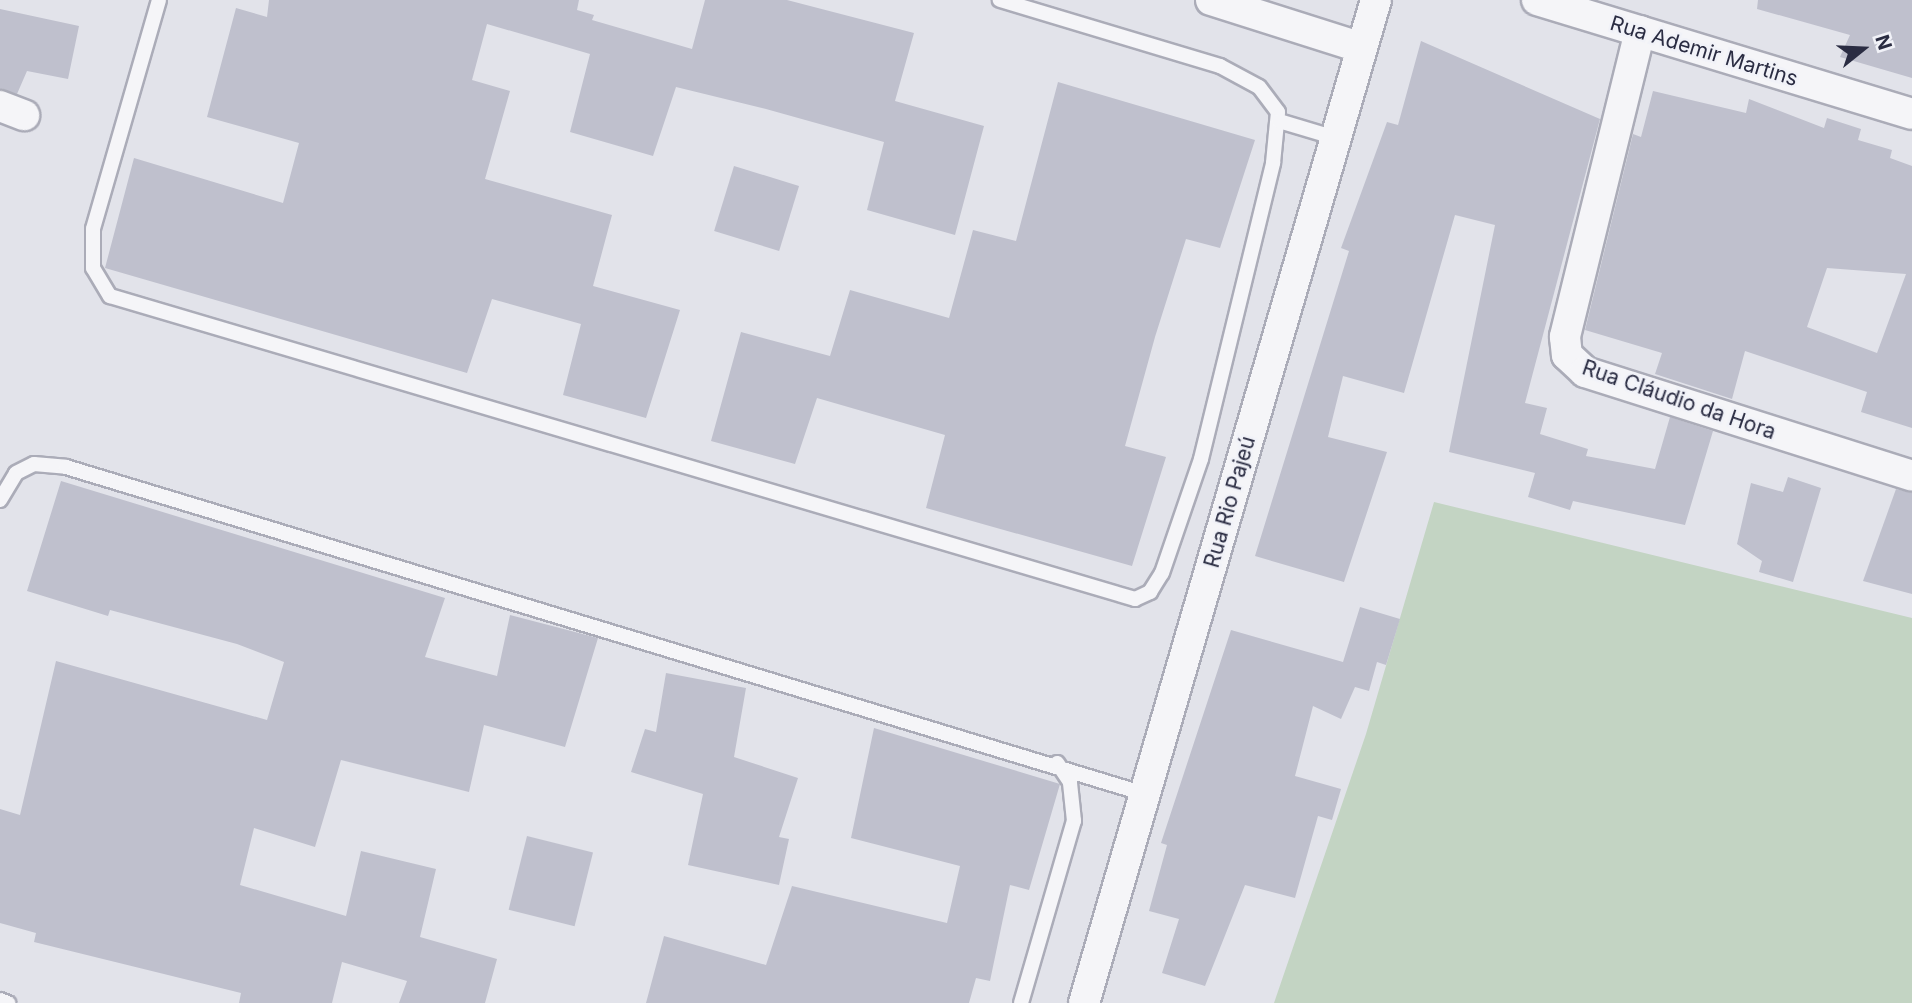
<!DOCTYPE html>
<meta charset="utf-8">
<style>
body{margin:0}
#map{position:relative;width:1912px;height:1003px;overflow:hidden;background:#e2e3ea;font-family:Inter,sans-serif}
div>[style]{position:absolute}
.green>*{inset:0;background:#c3d4c3}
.building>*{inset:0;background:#bfc0cd;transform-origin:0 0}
.roads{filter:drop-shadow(2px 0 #abacb8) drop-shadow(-2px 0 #abacb8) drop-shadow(0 2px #abacb8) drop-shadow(0 -2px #abacb8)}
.lane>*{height:14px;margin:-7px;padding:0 7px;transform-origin:7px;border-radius:7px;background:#f5f5f8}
.street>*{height:30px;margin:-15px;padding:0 15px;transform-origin:15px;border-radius:15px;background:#f5f5f8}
span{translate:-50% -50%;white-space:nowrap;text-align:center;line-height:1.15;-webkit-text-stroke:5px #f1f2f8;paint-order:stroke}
.street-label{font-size:21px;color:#2a2c42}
.north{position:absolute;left:1828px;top:14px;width:70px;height:70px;-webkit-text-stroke:5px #f1f2f8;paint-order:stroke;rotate:72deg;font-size:19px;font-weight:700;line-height:28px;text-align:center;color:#2a2c42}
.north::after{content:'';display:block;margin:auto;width:24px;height:32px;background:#2a2c42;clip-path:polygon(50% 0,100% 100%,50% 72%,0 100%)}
</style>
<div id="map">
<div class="green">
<i style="clip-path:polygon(1434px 502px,1912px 618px,1912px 1003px,1274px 1003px,1366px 734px)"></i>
</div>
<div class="building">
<i style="clip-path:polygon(269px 0,579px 0,577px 10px,594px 15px,592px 20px,692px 49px,705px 0,787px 0,914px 33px,895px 101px,984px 126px,955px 235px,867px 210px,884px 142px,766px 109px,676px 87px,653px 156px,570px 132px,590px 54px,487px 24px,472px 80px,510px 91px,485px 179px,612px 215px,593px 286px,680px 310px,646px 418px,563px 395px,581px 324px,492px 299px,467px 373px,105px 268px,134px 158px,283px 203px,299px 143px,207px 117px,236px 8px,267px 17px)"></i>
<i style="clip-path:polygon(1758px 0,1912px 0,1912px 78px,1840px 57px,1850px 35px,1757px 9px)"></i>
<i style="clip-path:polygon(0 9px,79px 26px,68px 79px,27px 71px,17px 94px,0 89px)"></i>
<i style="clip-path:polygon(1421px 41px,1600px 119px,1525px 403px,1547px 408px,1540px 434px,1588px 449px,1586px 456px,1655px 469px,1670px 417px,1713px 431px,1685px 525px,1573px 501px,1570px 510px,1528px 497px,1535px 473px,1449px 452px,1495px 225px,1455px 215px,1404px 393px,1343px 376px,1328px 437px,1387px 452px,1344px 582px,1255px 556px,1349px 251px,1341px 248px,1387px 122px,1398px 125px)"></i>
<i style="clip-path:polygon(1058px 82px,1255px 140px,1220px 248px,1186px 239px,1155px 337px,1125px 446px,1166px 457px,1132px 566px,926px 508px,945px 435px,817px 398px,795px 464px,711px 441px,741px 332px,830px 356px,850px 290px,949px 318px,973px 230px,1016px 241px)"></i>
<i style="clip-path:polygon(evenodd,1653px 91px,1746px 113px,1749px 99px,1824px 128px,1827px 118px,1861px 129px,1858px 140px,1892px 150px,1890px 158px,1912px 166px,1912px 428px,1861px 412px,1867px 392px,1745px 351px,1732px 399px,1655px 374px,1662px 353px,1585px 330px,1633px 134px,1641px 137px,1653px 91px,1827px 268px,1906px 274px,1877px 353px,1807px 327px,1827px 268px)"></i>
<i style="left:734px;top:166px;width:68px;height:68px;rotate:17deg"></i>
<i style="clip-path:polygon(1788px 477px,1821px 488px,1793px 582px,1759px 572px,1762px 561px,1737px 544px,1751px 483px,1783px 492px)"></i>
<i style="clip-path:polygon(61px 481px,445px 598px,425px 657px,497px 676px,510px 615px,598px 638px,565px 747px,484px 725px,469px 792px,341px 760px,315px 847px,254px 828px,240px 885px,346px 916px,361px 851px,436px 869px,420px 937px,497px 959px,485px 1003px,399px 1003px,407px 981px,342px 962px,332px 1003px,239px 1003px,241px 993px,34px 942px,36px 933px,0 923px,0 809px,20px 815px,56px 661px,267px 720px,284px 662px,237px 644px,110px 610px,108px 616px,27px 591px)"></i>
<i style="clip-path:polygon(1896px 489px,1912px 493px,1912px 594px,1863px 581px)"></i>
<i style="clip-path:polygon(1360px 607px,1400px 619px,1386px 665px,1377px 662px,1369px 691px,1355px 687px,1341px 719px,1313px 706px,1295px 776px,1341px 789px,1332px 820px,1318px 816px,1295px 898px,1245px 885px,1205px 986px,1162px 973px,1179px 919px,1149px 911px,1167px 845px,1161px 843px,1231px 630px,1343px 662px)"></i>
<i style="clip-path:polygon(666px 673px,746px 688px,734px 757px,798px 778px,779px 837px,789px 839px,779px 885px,688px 865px,703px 794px,631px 772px,645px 729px,656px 732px)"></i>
<i style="clip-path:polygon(874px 728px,1060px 784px,1029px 890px,1010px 885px,990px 981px,976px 978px,969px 1003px,646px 1003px,664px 936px,766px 965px,792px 886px,947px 923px,960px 866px,851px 838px)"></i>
<i style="left:527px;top:836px;width:68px;height:76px;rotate:14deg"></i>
</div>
<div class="roads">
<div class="lane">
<i style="left:159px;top:0;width:238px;rotate:106.1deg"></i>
<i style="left:93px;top:229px;width:39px;rotate:90deg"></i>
<i style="left:93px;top:268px;width:33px;rotate:59deg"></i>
<i style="left:110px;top:296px;width:1069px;rotate:16.47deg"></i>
<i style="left:1135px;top:599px;width:17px;rotate:-25deg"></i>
<i style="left:1150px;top:592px;width:22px;rotate:-58deg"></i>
<i style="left:1162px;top:573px;width:120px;rotate:-71.1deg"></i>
<i style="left:1201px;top:459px;width:305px;rotate:-76.3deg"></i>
<i style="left:1273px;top:163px;width:51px;rotate:-84.4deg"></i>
<i style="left:1278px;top:112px;width:31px;rotate:-127deg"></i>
<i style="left:1259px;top:87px;width:44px;rotate:-151.7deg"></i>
<i style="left:1220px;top:66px;width:230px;rotate:-163.3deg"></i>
<i style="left:1279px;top:121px;width:59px;rotate:16.6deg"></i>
<i style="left:0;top:500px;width:31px;rotate:-59deg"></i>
<i style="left:16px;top:473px;width:20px;rotate:-27deg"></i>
<i style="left:34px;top:464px;width:32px;rotate:5deg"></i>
<i style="left:66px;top:467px;width:1127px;rotate:16.86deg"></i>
<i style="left:0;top:1000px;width:9px;rotate:21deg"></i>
<i style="left:1021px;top:1003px;width:190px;rotate:-73.8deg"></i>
<i style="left:1074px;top:821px;width:39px;rotate:-96deg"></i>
<i style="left:1070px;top:782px;width:23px;rotate:-124deg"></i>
</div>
<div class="street">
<i style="left:1211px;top:0;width:158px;rotate:17.6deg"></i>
<i style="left:1537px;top:0;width:392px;rotate:16.9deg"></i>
<i style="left:1640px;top:31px;width:315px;rotate:103.8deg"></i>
<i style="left:1565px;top:337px;width:18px;rotate:84deg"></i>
<i style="left:1567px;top:355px;width:25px;rotate:43deg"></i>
<i style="left:1585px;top:372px;width:343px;rotate:17.6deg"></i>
<i style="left:0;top:106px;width:26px;rotate:21deg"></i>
<i style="left:1084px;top:1003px;width:1045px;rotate:-73.77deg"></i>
</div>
</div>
<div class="street-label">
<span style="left:1704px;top:51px;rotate:17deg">Rua Ademir Martins</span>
<span style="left:1679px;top:400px;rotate:19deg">Rua Cláudio da Hora</span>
<span style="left:1230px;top:502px;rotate:-74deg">Rua Rio Pajeú</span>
</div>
<div class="north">N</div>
</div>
